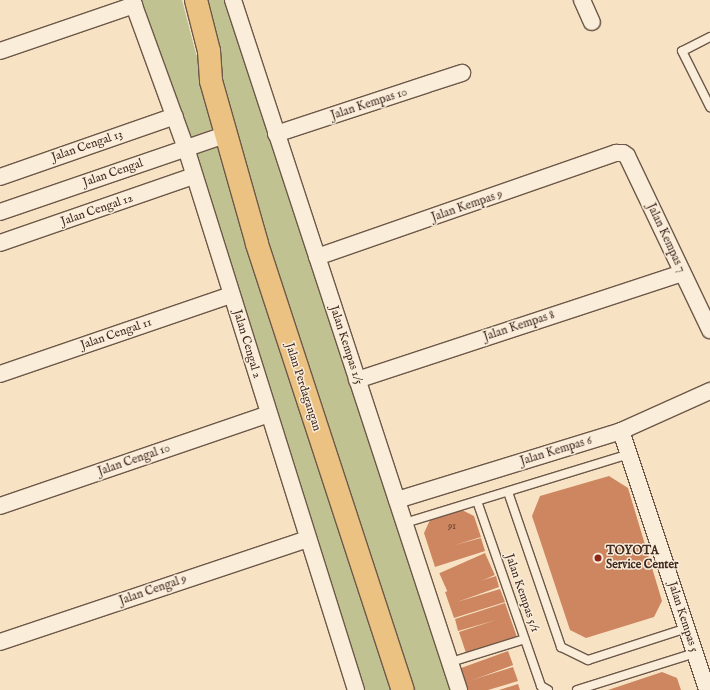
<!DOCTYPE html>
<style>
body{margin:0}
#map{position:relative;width:710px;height:690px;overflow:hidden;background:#f7e3c4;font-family:"IM FELL English",serif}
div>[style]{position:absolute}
.green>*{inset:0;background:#c0c391}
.building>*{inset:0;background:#cd8660;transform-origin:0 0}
.roads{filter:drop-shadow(1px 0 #6d5849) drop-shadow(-1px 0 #6d5849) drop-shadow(0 1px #6d5849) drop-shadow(0 -1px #6d5849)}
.service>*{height:8px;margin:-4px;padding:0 4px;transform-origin:4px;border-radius:4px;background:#faedd9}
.minor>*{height:16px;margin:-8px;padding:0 8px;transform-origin:8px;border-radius:8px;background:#faedd9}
.primary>*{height:22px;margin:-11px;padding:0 11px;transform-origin:11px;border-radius:11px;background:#ecc282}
.dots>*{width:11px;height:11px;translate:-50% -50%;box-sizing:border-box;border:2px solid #faedd9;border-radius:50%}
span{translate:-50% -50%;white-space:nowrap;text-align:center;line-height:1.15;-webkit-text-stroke:3px #faedd9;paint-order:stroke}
.number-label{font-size:10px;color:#624030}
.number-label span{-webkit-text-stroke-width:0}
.street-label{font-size:12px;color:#3f2920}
.poi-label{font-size:12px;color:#3f2920;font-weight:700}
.left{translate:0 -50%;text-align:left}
</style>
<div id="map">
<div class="green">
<i style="clip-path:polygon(132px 0,182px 0,196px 54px,210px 74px,196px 0,233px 0,461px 690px,356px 690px)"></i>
</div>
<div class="building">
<i style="clip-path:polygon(609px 476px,628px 488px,662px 601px,654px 617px,586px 638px,570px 630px,532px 516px,540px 496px)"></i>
<i style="clip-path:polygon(462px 510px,474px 516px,481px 537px,455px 545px,481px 538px,485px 551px,435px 567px,424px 533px,430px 520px)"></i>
<i style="left:485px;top:553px;width:24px;height:50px;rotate:66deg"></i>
<i style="clip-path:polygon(496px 576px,499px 587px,457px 602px,500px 589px,505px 602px,454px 618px,445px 592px)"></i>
<i style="clip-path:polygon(505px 603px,518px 640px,467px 656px,459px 632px,496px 620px,458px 631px,455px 619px)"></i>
<i style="left:508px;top:651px;width:15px;height:52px;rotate:70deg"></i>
<i style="clip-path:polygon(513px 667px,518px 681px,488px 690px,464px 690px,462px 683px)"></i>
<i style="clip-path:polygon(662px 672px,677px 678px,681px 690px,608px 690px)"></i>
<i style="clip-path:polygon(518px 684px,520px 690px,499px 690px)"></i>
</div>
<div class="roads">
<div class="service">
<i style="left:710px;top:37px;width:31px;rotate:153deg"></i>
<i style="left:682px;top:51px;width:63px;rotate:63.4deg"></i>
<i style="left:508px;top:492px;width:164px;rotate:71.1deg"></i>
<i style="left:561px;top:647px;width:30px;rotate:26deg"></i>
<i style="left:588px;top:660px;width:104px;rotate:-17.9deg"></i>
<i style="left:477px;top:501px;width:196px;rotate:70.9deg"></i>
<i style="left:541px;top:686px;width:8px;rotate:30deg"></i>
<i style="left:405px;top:523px;width:234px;rotate:-17.1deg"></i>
<i style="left:451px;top:662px;width:77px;rotate:-17.3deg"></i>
<i style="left:577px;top:690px;width:124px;rotate:-17.4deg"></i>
</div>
<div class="minor">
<i style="left:132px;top:0;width:158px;rotate:70deg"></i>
<i style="left:186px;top:148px;width:568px;rotate:72.59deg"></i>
<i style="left:233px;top:0;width:726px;rotate:71.86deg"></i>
<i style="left:582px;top:0;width:24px;rotate:66deg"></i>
<i style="left:0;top:51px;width:142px;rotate:-18.9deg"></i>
<i style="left:276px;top:134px;width:196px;rotate:-18.2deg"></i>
<i style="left:0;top:177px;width:185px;rotate:-19.2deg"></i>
<i style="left:0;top:212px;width:238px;rotate:-18.9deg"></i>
<i style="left:0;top:243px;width:204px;rotate:-19.1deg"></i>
<i style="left:317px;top:257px;width:317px;rotate:-19.2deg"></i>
<i style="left:616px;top:153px;width:7px"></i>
<i style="left:623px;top:153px;width:5px;rotate:37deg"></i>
<i style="left:627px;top:156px;width:193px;rotate:64.5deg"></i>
<i style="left:0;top:374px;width:244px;rotate:-18.9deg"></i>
<i style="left:357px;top:380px;width:342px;rotate:-18.2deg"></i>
<i style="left:621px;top:431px;width:273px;rotate:71.6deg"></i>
<i style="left:397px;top:500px;width:234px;rotate:-17.1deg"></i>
<i style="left:621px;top:431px;width:98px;rotate:-24.2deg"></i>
<i style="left:0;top:506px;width:283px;rotate:-18.9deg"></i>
<i style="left:0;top:642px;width:324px;rotate:-18.5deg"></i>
</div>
<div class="primary">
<i style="left:196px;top:0;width:53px;rotate:75.7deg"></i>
<i style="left:209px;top:51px;width:30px;rotate:86deg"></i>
<i style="left:211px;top:81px;width:169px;rotate:74.2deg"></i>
<i style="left:257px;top:244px;width:469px;rotate:71.9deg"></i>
</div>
</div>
<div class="dots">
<i style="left:598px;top:558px;background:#8f2418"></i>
</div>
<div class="number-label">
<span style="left:452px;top:527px">91</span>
</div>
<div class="street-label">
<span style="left:369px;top:104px;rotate:-18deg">Jalan Kempas 10</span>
<span style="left:87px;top:146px;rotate:-19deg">Jalan Cengal 13</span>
<span style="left:113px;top:173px;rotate:-19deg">Jalan Cengal</span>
<span style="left:467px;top:206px;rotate:-19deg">Jalan Kempas 9</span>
<span style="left:97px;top:210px;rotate:-19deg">Jalan Cengal 12</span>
<span style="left:666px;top:238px;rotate:65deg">Jalan Kempas 7</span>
<span style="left:519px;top:326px;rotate:-18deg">Jalan Kempas 8</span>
<span style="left:116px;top:334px;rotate:-19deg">Jalan Cengal 11</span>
<span style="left:247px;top:344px;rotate:73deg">Jalan Cengal 2</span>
<span style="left:346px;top:345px;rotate:72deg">Jalan Kempas 1/5</span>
<span style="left:303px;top:387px;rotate:72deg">Jalan Perdagangan</span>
<span style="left:556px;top:451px;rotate:-17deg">Jalan Kempas 6</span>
<span style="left:134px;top:460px;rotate:-19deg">Jalan Cengal 10</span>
<span style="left:153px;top:590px;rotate:-19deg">Jalan Cengal 9</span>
<span style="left:522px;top:593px;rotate:71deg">Jalan Kempas 5/1</span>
<span style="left:683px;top:617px;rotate:72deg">Jalan Kempas 5</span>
</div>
<div class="poi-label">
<span class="left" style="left:606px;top:558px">TOYOTA<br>Service Center</span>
</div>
</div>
